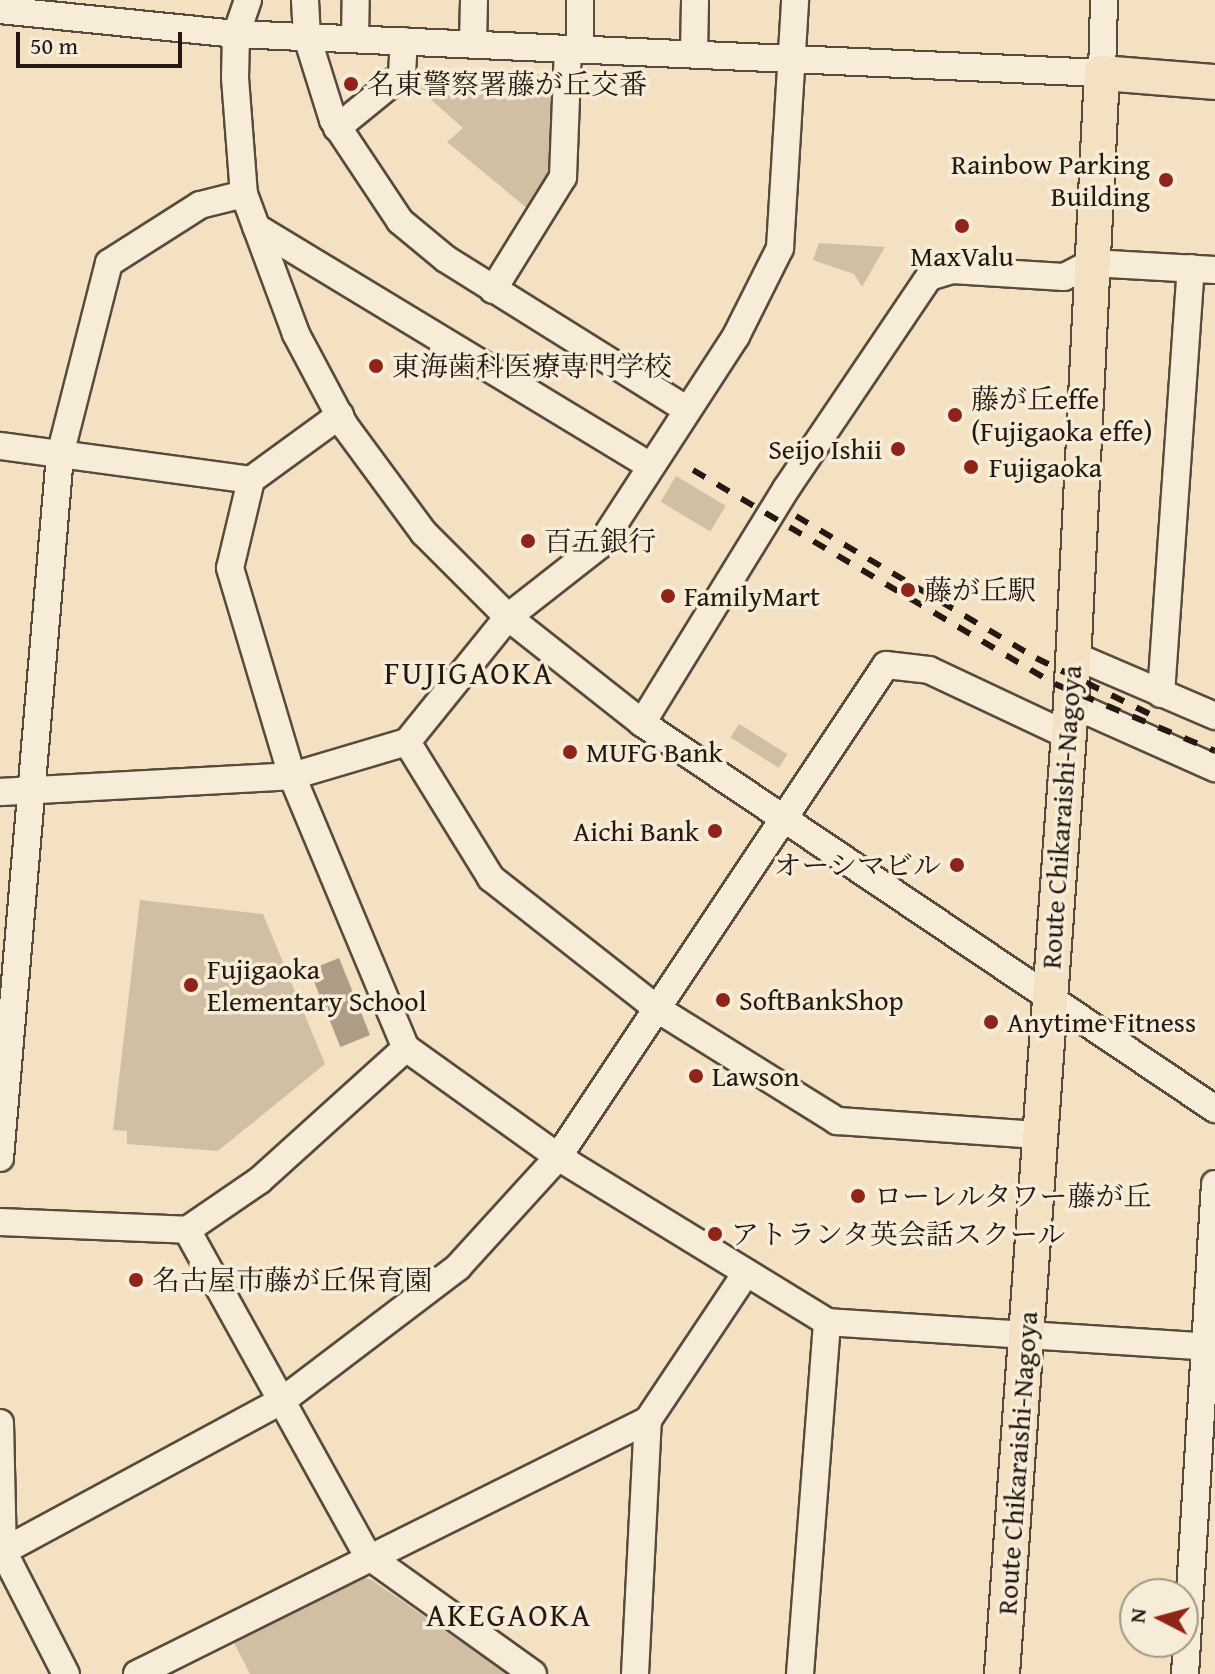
<!DOCTYPE html>
<meta charset="utf-8">
<style>
body{margin:0}
#map{position:relative;width:1215px;height:1674px;overflow:hidden;background:#f3e1c1;font-family:"Gentium Book Plus","Noto Serif JP",serif}
div>[style]{position:absolute}
.green>*{inset:0;background:#d0bfa3;transform-origin:0 0}
.water>*{inset:0;background:#ad9d86;transform-origin:0 0}
.roads{filter:drop-shadow(2px 0 #584a3e) drop-shadow(-2px 0 #584a3e) drop-shadow(0 2px #584a3e) drop-shadow(0 -2px #584a3e)}
.minor>*{height:26px;margin:-13px;padding:0 13px;transform-origin:13px;border-radius:13px;background:#f7ecd7}
.major>*{height:34px;margin:-17px;padding:0 17px;transform-origin:17px;border-radius:17px;background:#f3e1c1}
.rail>*{height:6px;margin-top:-3px;transform-origin:0;background:repeating-linear-gradient(90deg,#241813 0 14px,transparent 0 28px)}
.dots>*{width:22px;height:22px;translate:-50% -50%;box-sizing:border-box;border:4px solid #f7ecd7;border-radius:50%}
span{translate:-50% -50%;white-space:nowrap;text-align:center;line-height:1.15;-webkit-text-stroke:7px #f7ecd7;paint-order:stroke}
.poi-label{font-size:28px;color:#241813}
.left{translate:0 -50%;text-align:left}
.right{translate:-100% -50%;text-align:right}
.street-label{font-size:28px;color:#241813}
.quarter-label{font-size:32px;color:#241813;letter-spacing:2px}
.north{position:absolute;left:1119px;top:1578px;width:80px;height:80px;box-sizing:border-box;background:#f7ecd7;border:2px solid #a39789;border-radius:50%;rotate:276deg;font-size:22px;font-weight:700;line-height:32px;text-align:center;color:#241813}
.north::after{content:'';display:block;margin:auto;width:28px;height:36px;background:#8f2418;clip-path:polygon(50% 0,100% 100%,50% 72%,0 100%)}
.scale{position:absolute;left:16px;top:32px;width:166px;height:36px;box-sizing:border-box;border:4px solid #241813;border-top:0;padding-left:10px;font-size:24px;line-height:28px;white-space:nowrap;color:#241813;-webkit-text-stroke:6px #f7ecd7;paint-order:stroke}
</style>
<div id="map">
<div class="green">
<i style="clip-path:polygon(420px 68px,556px 75px,551px 172px,528px 209px,447px 142px,463px 128px,419px 89px)"></i>
<i style="clip-path:polygon(819px 243px,885px 247px,862px 287px,854px 274px,813px 260px)"></i>
<i style="left:676px;top:476px;width:58px;height:30px;rotate:31deg"></i>
<i style="left:739px;top:724px;width:57px;height:16px;rotate:32deg"></i>
<i style="clip-path:polygon(140px 900px,263px 914px,325px 1064px,218px 1151px,127px 1144px,127px 1131px,113px 1130px)"></i>
<i style="clip-path:polygon(356px 1575px,372px 1580px,507px 1674px,250px 1674px,232px 1639px)"></i>
</div>
<div class="water">
<i style="left:339px;top:958px;width:83px;height:32px;rotate:68deg"></i>
</div>
<div class="roads">
<div class="minor">
<i style="left:248px;top:0;width:36px;rotate:109deg"></i>
<i style="left:236px;top:34px;width:44px;rotate:91.3deg"></i>
<i style="left:235px;top:78px;width:116px;rotate:85.6deg"></i>
<i style="left:244px;top:194px;width:149px;rotate:69.6deg"></i>
<i style="left:296px;top:334px;width:104px;rotate:62deg"></i>
<i style="left:345px;top:426px;width:133px;rotate:53.6deg"></i>
<i style="left:424px;top:533px;width:119px;rotate:45deg"></i>
<i style="left:508px;top:617px;width:171px;rotate:38.3deg"></i>
<i style="left:642px;top:723px;width:691px;rotate:33.97deg"></i>
<i style="left:305px;top:0;width:37px;rotate:87deg"></i>
<i style="left:307px;top:37px;width:87px;rotate:72.6deg"></i>
<i style="left:333px;top:120px;width:121px;rotate:56.4deg"></i>
<i style="left:400px;top:221px;width:60px;rotate:39.6deg"></i>
<i style="left:446px;top:259px;width:281px;rotate:32deg"></i>
<i style="left:0;top:10px;width:237px;rotate:5.8deg"></i>
<i style="left:236px;top:34px;width:867px;rotate:2.58deg"></i>
<i style="left:1102px;top:73px;width:73px;rotate:-88.4deg"></i>
<i style="left:355px;top:39px;width:39px;rotate:-89deg"></i>
<i style="left:473px;top:44px;width:44px;rotate:-88.7deg"></i>
<i style="left:580px;top:49px;width:49px;rotate:-90deg"></i>
<i style="left:694px;top:54px;width:54px;rotate:-88.9deg"></i>
<i style="left:337px;top:128px;width:84px;rotate:-39.2deg"></i>
<i style="left:402px;top:75px;width:34px;rotate:-87deg"></i>
<i style="left:256px;top:227px;width:458px;rotate:31.2deg"></i>
<i style="left:493px;top:290px;width:133px;rotate:-58.2deg"></i>
<i style="left:563px;top:177px;width:128px;rotate:-87.8deg"></i>
<i style="left:340px;top:415px;width:110px;rotate:143.9deg"></i>
<i style="left:251px;top:480px;width:90px;rotate:103.4deg"></i>
<i style="left:230px;top:568px;width:217px;rotate:73.4deg"></i>
<i style="left:292px;top:776px;width:295px;rotate:67.3deg"></i>
<i style="left:406px;top:1048px;width:187px;rotate:35.6deg"></i>
<i style="left:558px;top:1157px;width:316px;rotate:31.5deg"></i>
<i style="left:827px;top:1322px;width:389px;rotate:3.7deg"></i>
<i style="left:0;top:446px;width:253px;rotate:7.7deg"></i>
<i style="left:1073px;top:655px;width:155px;rotate:23.2deg"></i>
<i style="left:1161px;top:694px;width:427px;rotate:-86deg"></i>
<i style="left:1071px;top:704px;width:158px;rotate:24deg"></i>
<i style="left:642px;top:723px;width:275px;rotate:-58.4deg"></i>
<i style="left:786px;top:489px;width:256px;rotate:-56deg"></i>
<i style="left:929px;top:277px;width:24px;rotate:-17deg"></i>
<i style="left:952px;top:270px;width:112px;rotate:3.6deg"></i>
<i style="left:1064px;top:277px;width:30px;rotate:-27deg"></i>
<i style="left:1091px;top:263px;width:124px;rotate:3.2deg"></i>
<i style="left:407px;top:742px;width:160px;rotate:58.3deg"></i>
<i style="left:491px;top:878px;width:214px;rotate:38.2deg"></i>
<i style="left:659px;top:1010px;width:210px;rotate:31.9deg"></i>
<i style="left:837px;top:1121px;width:202px;rotate:4deg"></i>
<i style="left:0;top:792px;width:292px;rotate:-3.1deg"></i>
<i style="left:292px;top:776px;width:120px;rotate:-16.5deg"></i>
<i style="left:407px;top:742px;width:161px;rotate:-51.1deg"></i>
<i style="left:508px;top:617px;width:118px;rotate:-38.1deg"></i>
<i style="left:601px;top:544px;width:248px;rotate:-57deg"></i>
<i style="left:736px;top:336px;width:98px;rotate:-63.4deg"></i>
<i style="left:780px;top:248px;width:248px;rotate:-86.5deg"></i>
<i style="left:0;top:1158px;width:706px;rotate:-85.12deg"></i>
<i style="left:60px;top:455px;width:198px;rotate:-75.7deg"></i>
<i style="left:109px;top:263px;width:108px;rotate:-32.5deg"></i>
<i style="left:200px;top:205px;width:45px;rotate:-14deg"></i>
<i style="left:0;top:1222px;width:187px;rotate:2.4deg"></i>
<i style="left:187px;top:1230px;width:88px;rotate:-34.4deg"></i>
<i style="left:260px;top:1180px;width:197px;rotate:-42.1deg"></i>
<i style="left:187px;top:1230px;width:372px;rotate:61deg"></i>
<i style="left:367px;top:1555px;width:204px;rotate:35.6deg"></i>
<i style="left:0;top:1423px;width:128px;rotate:88.7deg"></i>
<i style="left:3px;top:1551px;width:138px;rotate:62.9deg"></i>
<i style="left:0;top:1553px;width:322px;rotate:-28.4deg"></i>
<i style="left:283px;top:1400px;width:220px;rotate:-37.2deg"></i>
<i style="left:458px;top:1267px;width:149px;rotate:-47.7deg"></i>
<i style="left:558px;top:1157px;width:591px;rotate:-56.31deg"></i>
<i style="left:886px;top:665px;width:43px;rotate:6.6deg"></i>
<i style="left:929px;top:670px;width:155px;rotate:25.2deg"></i>
<i style="left:137px;top:1674px;width:571px;rotate:-26.43deg"></i>
<i style="left:635px;top:1674px;width:254px;rotate:-87.1deg"></i>
<i style="left:648px;top:1420px;width:177px;rotate:-56.3deg"></i>
<i style="left:800px;top:1674px;width:353px;rotate:-85.6deg"></i>
<i style="left:1185px;top:1674px;width:491px;rotate:-86.5deg"></i>
</div>
<div class="major">
<i style="left:1002px;top:1674px;width:972px;rotate:-85.93deg"></i>
<i style="left:1071px;top:704px;width:632px;rotate:-87.19deg"></i>
<i style="left:1102px;top:73px;width:113px;rotate:4.6deg"></i>
</div>
</div>
<div class="rail">
<i style="left:693px;top:470px;width:421px;rotate:30.6deg"></i>
<i style="left:1055px;top:684px;width:173px;rotate:22.7deg"></i>
<i style="left:796px;top:516px;width:279px;rotate:30.6deg"></i>
<i style="left:1036px;top:658px;width:129px;rotate:26.2deg"></i>
</div>
<div class="dots">
<i style="left:351px;top:84px;background:#8f2418"></i>
<i style="left:1166px;top:180px;background:#8f2418"></i>
<i style="left:962px;top:226px;background:#8f2418"></i>
<i style="left:376px;top:366px;background:#8f2418"></i>
<i style="left:955px;top:415px;background:#8f2418"></i>
<i style="left:898px;top:449px;background:#8f2418"></i>
<i style="left:971px;top:467px;background:#8f2418"></i>
<i style="left:528px;top:541px;background:#8f2418"></i>
<i style="left:908px;top:590px;background:#8f2418"></i>
<i style="left:668px;top:596px;background:#8f2418"></i>
<i style="left:570px;top:752px;background:#8f2418"></i>
<i style="left:715px;top:831px;background:#8f2418"></i>
<i style="left:957px;top:865px;background:#8f2418"></i>
<i style="left:191px;top:985px;background:#8f2418"></i>
<i style="left:723px;top:1000px;background:#8f2418"></i>
<i style="left:991px;top:1022px;background:#8f2418"></i>
<i style="left:696px;top:1076px;background:#8f2418"></i>
<i style="left:858px;top:1196px;background:#8f2418"></i>
<i style="left:715px;top:1234px;background:#8f2418"></i>
<i style="left:136px;top:1280px;background:#8f2418"></i>
</div>
<div class="poi-label">
<span class="left" style="left:367px;top:84px">名東警察署藤が丘交番</span>
<span class="right" style="left:1150px;top:180px">Rainbow Parking<br>Building</span>
<span style="left:962px;top:256px">MaxValu</span>
<span class="left" style="left:392px;top:366px">東海歯科医療専門学校</span>
<span class="left" style="left:971px;top:415px">藤が丘effe<br>(Fujigaoka effe)</span>
<span class="right" style="left:882px;top:449px">Seijo Ishii</span>
<span class="left" style="left:989px;top:467px">Fujigaoka</span>
<span class="left" style="left:544px;top:541px">百五銀行</span>
<span class="left" style="left:924px;top:590px">藤が丘駅</span>
<span class="left" style="left:684px;top:596px">FamilyMart</span>
<span class="left" style="left:586px;top:752px">MUFG Bank</span>
<span class="right" style="left:699px;top:831px">Aichi Bank</span>
<span class="right" style="left:941px;top:865px">オーシマビル</span>
<span class="left" style="left:207px;top:985px">Fujigaoka<br>Elementary School</span>
<span class="left" style="left:739px;top:1000px">SoftBankShop</span>
<span class="left" style="left:1007px;top:1022px">Anytime Fitness</span>
<span class="left" style="left:712px;top:1076px">Lawson</span>
<span class="left" style="left:874px;top:1196px">ローレルタワー藤が丘</span>
<span class="left" style="left:731px;top:1234px">アトランタ英会話スクール</span>
<span class="left" style="left:152px;top:1280px">名古屋市藤が丘保育園</span>
</div>
<div class="street-label">
<span style="left:1061px;top:817px;rotate:-86deg">Route Chikaraishi-Nagoya</span>
<span style="left:1017px;top:1463px;rotate:-86deg">Route Chikaraishi-Nagoya</span>
</div>
<div class="quarter-label">
<span style="left:469px;top:673px">FUJIGAOKA</span>
<span style="left:509px;top:1615px">AKEGAOKA</span>
</div>
<div class="north">N</div>
<div class="scale">50 m</div>
</div>
